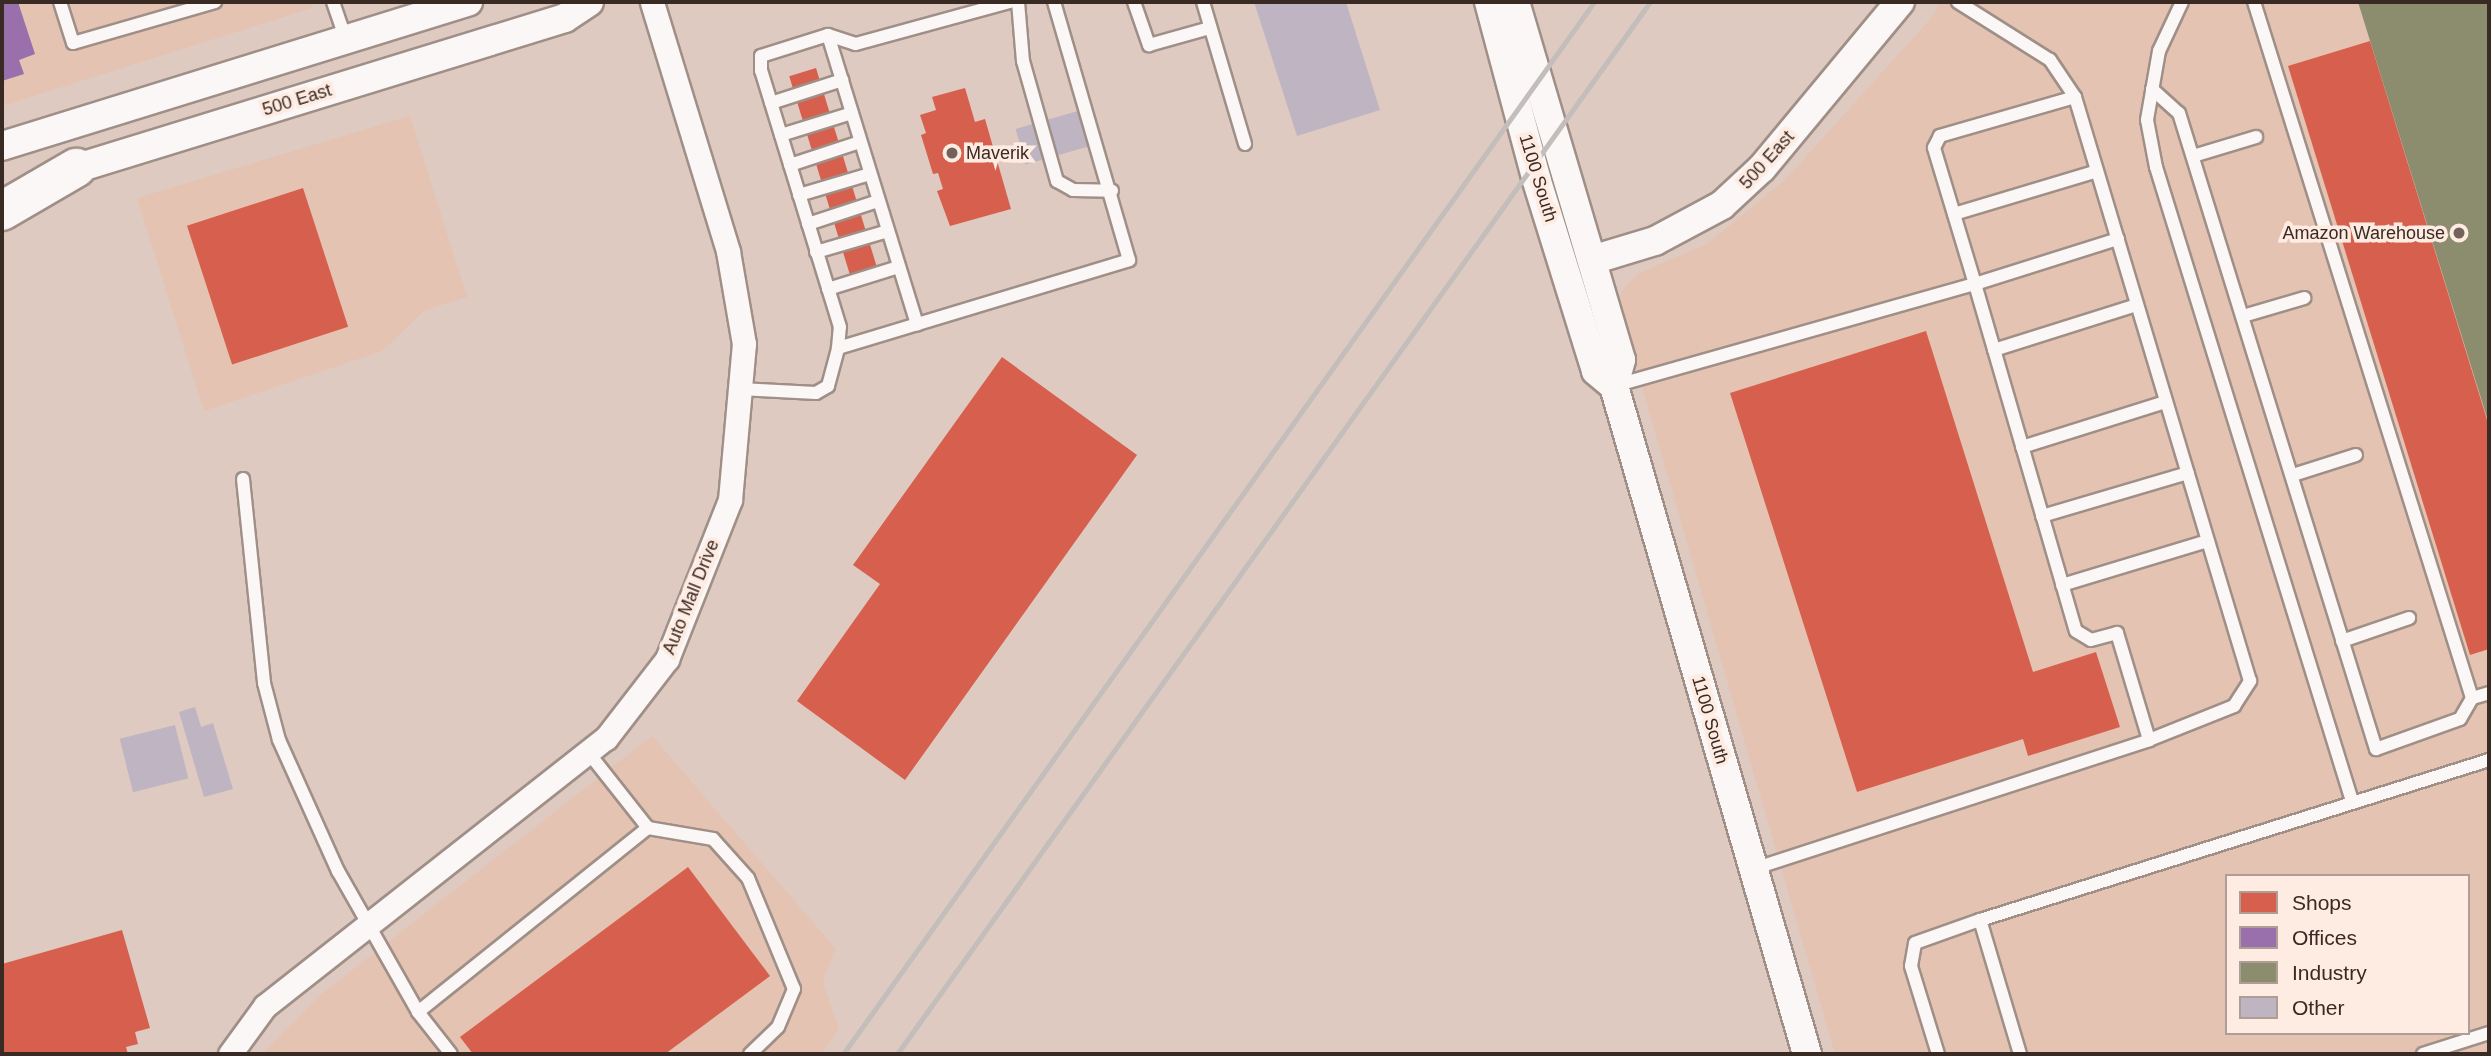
<!DOCTYPE html>
<style>
body{margin:0}
#map{position:relative;width:2491px;height:1056px;overflow:hidden;background:#decac0;font-family:Arial,sans-serif}
div>[style]{position:absolute}
.built>*{inset:0;background:#e4c3b2}
.shops>*{inset:0;background:#d6604d;transform-origin:0 0}
.offices>*{inset:0;background:#9970ab}
.industry>*{inset:0;background:#8c8c6e}
.building>*{inset:0;background:#bfb4c1;transform-origin:0 0}
.roads{filter:drop-shadow(2px 0 #9f8f87) drop-shadow(-2px 0 #9f8f87) drop-shadow(0 2px #9f8f87) drop-shadow(0 -2px #9f8f87)}
.service>*{height:12px;margin:-6px;padding:0 6px;transform-origin:6px;border-radius:6px;background:#faf7f6}
.minor>*{height:23px;margin:-11.5px;padding:0 11.5px;transform-origin:11.5px;border-radius:11.5px;background:#faf7f6}
.tertiary>*{height:28px;margin:-14px;padding:0 14px;transform-origin:14px;border-radius:14px;background:#faf7f6}
.motorway>*{height:38px;margin:-19px;padding:0 19px;transform-origin:19px;border-radius:19px;background:#faf7f6}
.rail>*{height:5px;margin:-2.5px;padding:0 2.5px;transform-origin:2.5px;border-radius:2.5px;background:#c3bdbb}
.dots>*{width:19px;height:19px;translate:-50% -50%;box-sizing:border-box;border:4px solid #feebe1;border-radius:50%}
span{translate:-50% -50%;white-space:nowrap;text-align:center;line-height:1.15;-webkit-text-stroke:7px #feebe1;paint-order:stroke}
.street-label{font-size:18px;color:#392a23}
.poi-label{font-size:18px;color:#392a23}
.left{translate:0 -50%;text-align:left}
.right{translate:-100% -50%;text-align:right}
.frame{position:absolute;inset:0;border:4px solid #392a23;pointer-events:none}
.legend{position:absolute;left:2225px;top:874px;width:245px;height:161px;box-sizing:border-box;background:#feebe1;border:2px solid #af9e95;margin:0;padding:9px 12px;list-style:none;font-size:21px;color:#392a23}
.legend li{display:flex;align-items:center;gap:14px;height:35px}
.legend b{width:35px;border:2px solid #af9e95}
</style>
<div id="map">
<div class="built">
<i style="clip-path:polygon(2px 2px,310px 2px,312px 8px,2px 106px)"></i>
<i style="clip-path:polygon(evenodd,1940px 2px,2489px 2px,2489px 1054px,1835px 1054px,1618px 304px,1621px 292px,1637px 274px,1707px 244px,1784px 181px,1932px 17px,1940px 2px,2227px 876px,2468px 876px,2468px 1033px,2227px 1033px,2227px 876px)"></i>
<i style="clip-path:polygon(410px 116px,467px 297px,425px 310px,382px 351px,204px 411px,137px 198px)"></i>
<i style="clip-path:polygon(652px 736px,835px 948px,823px 982px,839px 1030px,821px 1054px,262px 1054px,319px 996px)"></i>
</div>
<div class="shops">
<i style="clip-path:polygon(2370px 41px,2489px 426px,2489px 649px,2470px 655px,2288px 66px)"></i>
<i style="left:816px;top:68px;width:211px;height:28px;rotate:73deg"></i>
<i style="clip-path:polygon(965px 88px,975px 122px,985px 119px,1011px 209px,950px 226px,937px 191px,943px 189px,938px 173px,933px 174px,921px 135px,926px 133px,920px 115px,936px 110px,932px 97px)"></i>
<i style="left:303px;top:188px;width:146px;height:122px;rotate:72deg"></i>
<i style="clip-path:polygon(1926px 331px,2033px 672px,2096px 652px,2120px 727px,2028px 756px,2023px 739px,1857px 792px,1730px 393px)"></i>
<i style="clip-path:polygon(1002px 357px,1137px 455px,905px 780px,797px 701px,880px 584px,853px 565px)"></i>
<i style="clip-path:polygon(688px 867px,770px 976px,665px 1054px,473px 1054px,460px 1037px)"></i>
<i style="clip-path:polygon(122px 930px,150px 1028px,135px 1032px,138px 1044px,126px 1047px,128px 1054px,2px 1054px,2px 964px)"></i>
</div>
<div class="offices">
<i style="clip-path:polygon(2px 2px,18px 2px,35px 54px,19px 60px,24px 74px,2px 81px)"></i>
</div>
<div class="industry">
<i style="clip-path:polygon(2358px 2px,2489px 2px,2489px 424px)"></i>
</div>
<div class="building">
<i style="clip-path:polygon(1254px 2px,1346px 2px,1380px 110px,1297px 136px)"></i>
<i style="left:1078px;top:111px;width:37px;height:65px;rotate:74deg"></i>
<i style="clip-path:polygon(195px 707px,201px 727px,213px 723px,233px 789px,204px 797px,179px 712px)"></i>
<i style="left:175px;top:725px;width:55px;height:57px;rotate:76deg"></i>
</div>
<div class="roads">
<div class="service">
<i style="left:60px;top:2px;width:43px;rotate:72.4deg"></i>
<i style="left:73px;top:43px;width:148px;rotate:-16.1deg"></i>
<i style="left:333px;top:2px;width:37px;rotate:71deg"></i>
<i style="left:1018px;top:2px;width:59px;rotate:85.2deg"></i>
<i style="left:1023px;top:61px;width:125px;rotate:74.2deg"></i>
<i style="left:1057px;top:181px;width:18px;rotate:29deg"></i>
<i style="left:1073px;top:190px;width:39px;rotate:1deg"></i>
<i style="left:1134px;top:2px;width:46px;rotate:70.8deg"></i>
<i style="left:1149px;top:45px;width:63px;rotate:-15.6deg"></i>
<i style="left:1203px;top:2px;width:148px;rotate:73.5deg"></i>
<i style="left:2182px;top:2px;width:54px;rotate:115.1deg"></i>
<i style="left:2159px;top:51px;width:70px;rotate:99.9deg"></i>
<i style="left:2147px;top:120px;width:48px;rotate:79.2deg"></i>
<i style="left:2156px;top:167px;width:664px;rotate:72.82deg"></i>
<i style="left:828px;top:35px;width:303px;rotate:72.9deg"></i>
<i style="left:2152px;top:89px;width:36px;rotate:42deg"></i>
<i style="left:2179px;top:113px;width:666px;rotate:72.79deg"></i>
<i style="left:2376px;top:749px;width:89px;rotate:-19.7deg"></i>
<i style="left:2460px;top:719px;width:24px;rotate:-60deg"></i>
<i style="left:2472px;top:698px;width:729px;rotate:-107.39deg"></i>
<i style="left:2075px;top:97px;width:141px;rotate:163.9deg"></i>
<i style="left:1940px;top:136px;width:13px;rotate:117deg"></i>
<i style="left:1934px;top:148px;width:142px;rotate:73.2deg"></i>
<i style="left:1975px;top:284px;width:150px;rotate:-17.5deg"></i>
<i style="left:771px;top:103px;width:75px;rotate:-17.9deg"></i>
<i style="left:781px;top:135px;width:74px;rotate:-17.2deg"></i>
<i style="left:2193px;top:156px;width:66px;rotate:-16.8deg"></i>
<i style="left:790px;top:165px;width:74px;rotate:-18.2deg"></i>
<i style="left:799px;top:195px;width:74px;rotate:-16.5deg"></i>
<i style="left:1954px;top:214px;width:149px;rotate:-16.7deg"></i>
<i style="left:808px;top:224px;width:74px;rotate:-18.2deg"></i>
<i style="left:816px;top:252px;width:75px;rotate:-16.3deg"></i>
<i style="left:828px;top:289px;width:73px;rotate:-17.4deg"></i>
<i style="left:2243px;top:316px;width:64px;rotate:-16.4deg"></i>
<i style="left:838px;top:348px;width:304px;rotate:-16.8deg"></i>
<i style="left:1129px;top:260px;width:269px;rotate:-106.2deg"></i>
<i style="left:1994px;top:350px;width:150px;rotate:-17.5deg"></i>
<i style="left:1614px;top:386px;width:375px;rotate:-15.8deg"></i>
<i style="left:1975px;top:284px;width:361px;rotate:73.8deg"></i>
<i style="left:2076px;top:631px;width:17px;rotate:31deg"></i>
<i style="left:2091px;top:640px;width:27px;rotate:-15deg"></i>
<i style="left:2117px;top:633px;width:112px;rotate:73.3deg"></i>
<i style="left:740px;top:389px;width:76px;rotate:3deg"></i>
<i style="left:816px;top:393px;width:14px;rotate:-30deg"></i>
<i style="left:828px;top:386px;width:39px;rotate:-75deg"></i>
<i style="left:838px;top:348px;width:21px;rotate:-85deg"></i>
<i style="left:840px;top:327px;width:268px;rotate:-107.1deg"></i>
<i style="left:761px;top:71px;width:15px;rotate:-90deg"></i>
<i style="left:761px;top:56px;width:70px;rotate:-17.4deg"></i>
<i style="left:828px;top:35px;width:29px;rotate:18deg"></i>
<i style="left:856px;top:44px;width:160px;rotate:-15.3deg"></i>
<i style="left:2022px;top:447px;width:151px;rotate:-17.4deg"></i>
<i style="left:2293px;top:475px;width:66px;rotate:-17.6deg"></i>
<i style="left:243px;top:479px;width:205px;rotate:84.1deg"></i>
<i style="left:264px;top:683px;width:59px;rotate:75.3deg"></i>
<i style="left:279px;top:740px;width:144px;rotate:65.8deg"></i>
<i style="left:338px;top:871px;width:162px;rotate:60.4deg"></i>
<i style="left:418px;top:1012px;width:53px;rotate:51.8deg"></i>
<i style="left:2042px;top:516px;width:152px;rotate:-16.4deg"></i>
<i style="left:2062px;top:585px;width:152px;rotate:-16.8deg"></i>
<i style="left:2342px;top:641px;width:71px;rotate:-18.9deg"></i>
<i style="left:2472px;top:698px;width:18px;rotate:-16deg"></i>
<i style="left:588px;top:752px;width:97px;rotate:51.7deg"></i>
<i style="left:648px;top:828px;width:66px;rotate:9.6deg"></i>
<i style="left:713px;top:839px;width:52px;rotate:48.1deg"></i>
<i style="left:748px;top:878px;width:120px;rotate:67.5deg"></i>
<i style="left:794px;top:989px;width:41px;rotate:112.8deg"></i>
<i style="left:778px;top:1027px;width:39px;rotate:136deg"></i>
<i style="left:1753px;top:869px;width:416px;rotate:-18deg"></i>
<i style="left:2149px;top:740px;width:92px;rotate:-21.8deg"></i>
<i style="left:2234px;top:706px;width:30px;rotate:-57deg"></i>
<i style="left:2250px;top:681px;width:610px;rotate:-106.68deg"></i>
<i style="left:2075px;top:97px;width:45px;rotate:-124deg"></i>
<i style="left:2050px;top:60px;width:109px;rotate:-147.8deg"></i>
<i style="left:418px;top:1012px;width:295px;rotate:-38.7deg"></i>
<i style="left:1938px;top:1054px;width:92px;rotate:-107.1deg"></i>
<i style="left:1911px;top:966px;width:23px;rotate:-80deg"></i>
<i style="left:1915px;top:943px;width:69px;rotate:-19.5deg"></i>
<i style="left:2020px;top:1054px;width:140px;rotate:-106.6deg"></i>
<i style="left:1980px;top:920px;width:534px;rotate:-17.45deg"></i>
<i style="left:2423px;top:1054px;width:69px;rotate:-17.7deg"></i>
</div>
<div class="minor">
<i style="left:230px;top:1054px;width:59px;rotate:-53.9deg"></i>
<i style="left:265px;top:1006px;width:434px;rotate:-38.2deg"></i>
<i style="left:606px;top:738px;width:100px;rotate:-52.3deg"></i>
<i style="left:667px;top:659px;width:171px;rotate:-68.4deg"></i>
<i style="left:730px;top:500px;width:157px;rotate:-84.9deg"></i>
<i style="left:744px;top:344px;width:94px;rotate:-99.8deg"></i>
<i style="left:728px;top:251px;width:260px;rotate:-107deg"></i>
</div>
<div class="tertiary">
<i style="left:1489px;top:2px;width:182px;rotate:75deg"></i>
<i style="left:1536px;top:178px;width:202px;rotate:72.7deg"></i>
<i style="left:1596px;top:371px;width:23px;rotate:40deg"></i>
<i style="left:1515px;top:2px;width:373px;rotate:73.5deg"></i>
<i style="left:1621px;top:360px;width:27px;rotate:105deg"></i>
<i style="left:1614px;top:386px;width:695px;rotate:73.88deg"></i>
<i style="left:2px;top:146px;width:488px;rotate:-17.2deg"></i>
<i style="left:58px;top:174px;width:530px;rotate:-17.1deg"></i>
<i style="left:565px;top:18px;width:29px;rotate:-34deg"></i>
<i style="left:1592px;top:260px;width:66px;rotate:-16.8deg"></i>
<i style="left:1655px;top:241px;width:76px;rotate:-28.2deg"></i>
<i style="left:1722px;top:205px;width:54px;rotate:-42.8deg"></i>
<i style="left:1762px;top:168px;width:216px;rotate:-50.3deg"></i>
</div>
<div class="motorway">
<i style="left:2px;top:211px;width:86px;rotate:-30.2deg"></i>
</div>
</div>
<div class="rail">
<i style="left:843px;top:1054px;width:1293px;rotate:-54.48deg"></i>
<i style="left:897px;top:1054px;width:1294px;rotate:-54.41deg"></i>
</div>
<div class="dots">
<i style="left:952px;top:153px;background:#73625a"></i>
<i style="left:2459px;top:233px;background:#73625a"></i>
</div>
<div class="street-label">
<span style="left:297px;top:100px;rotate:-17deg">500 East</span>
<span style="left:1767px;top:160px;rotate:-48deg">500 East</span>
<span style="left:1538px;top:178px;rotate:73deg">1100 South</span>
<span style="left:691px;top:597px;rotate:-68deg">Auto Mall Drive</span>
<span style="left:1710px;top:720px;rotate:74deg">1100 South</span>
</div>
<div class="poi-label">
<span class="left" style="left:966px;top:153px">Maverik</span>
<span class="right" style="left:2445px;top:233px">Amazon Warehouse</span>
</div>
<div class="frame"></div>
<ul class="legend">
<li><b style="height:19px;background:#d6604d"></b>Shops</li>
<li><b style="height:19px;background:#9970ab"></b>Offices</li>
<li><b style="height:19px;background:#8c8c6e"></b>Industry</li>
<li><b style="height:19px;background:#bfb4c1"></b>Other</li>
</ul>
</div>
